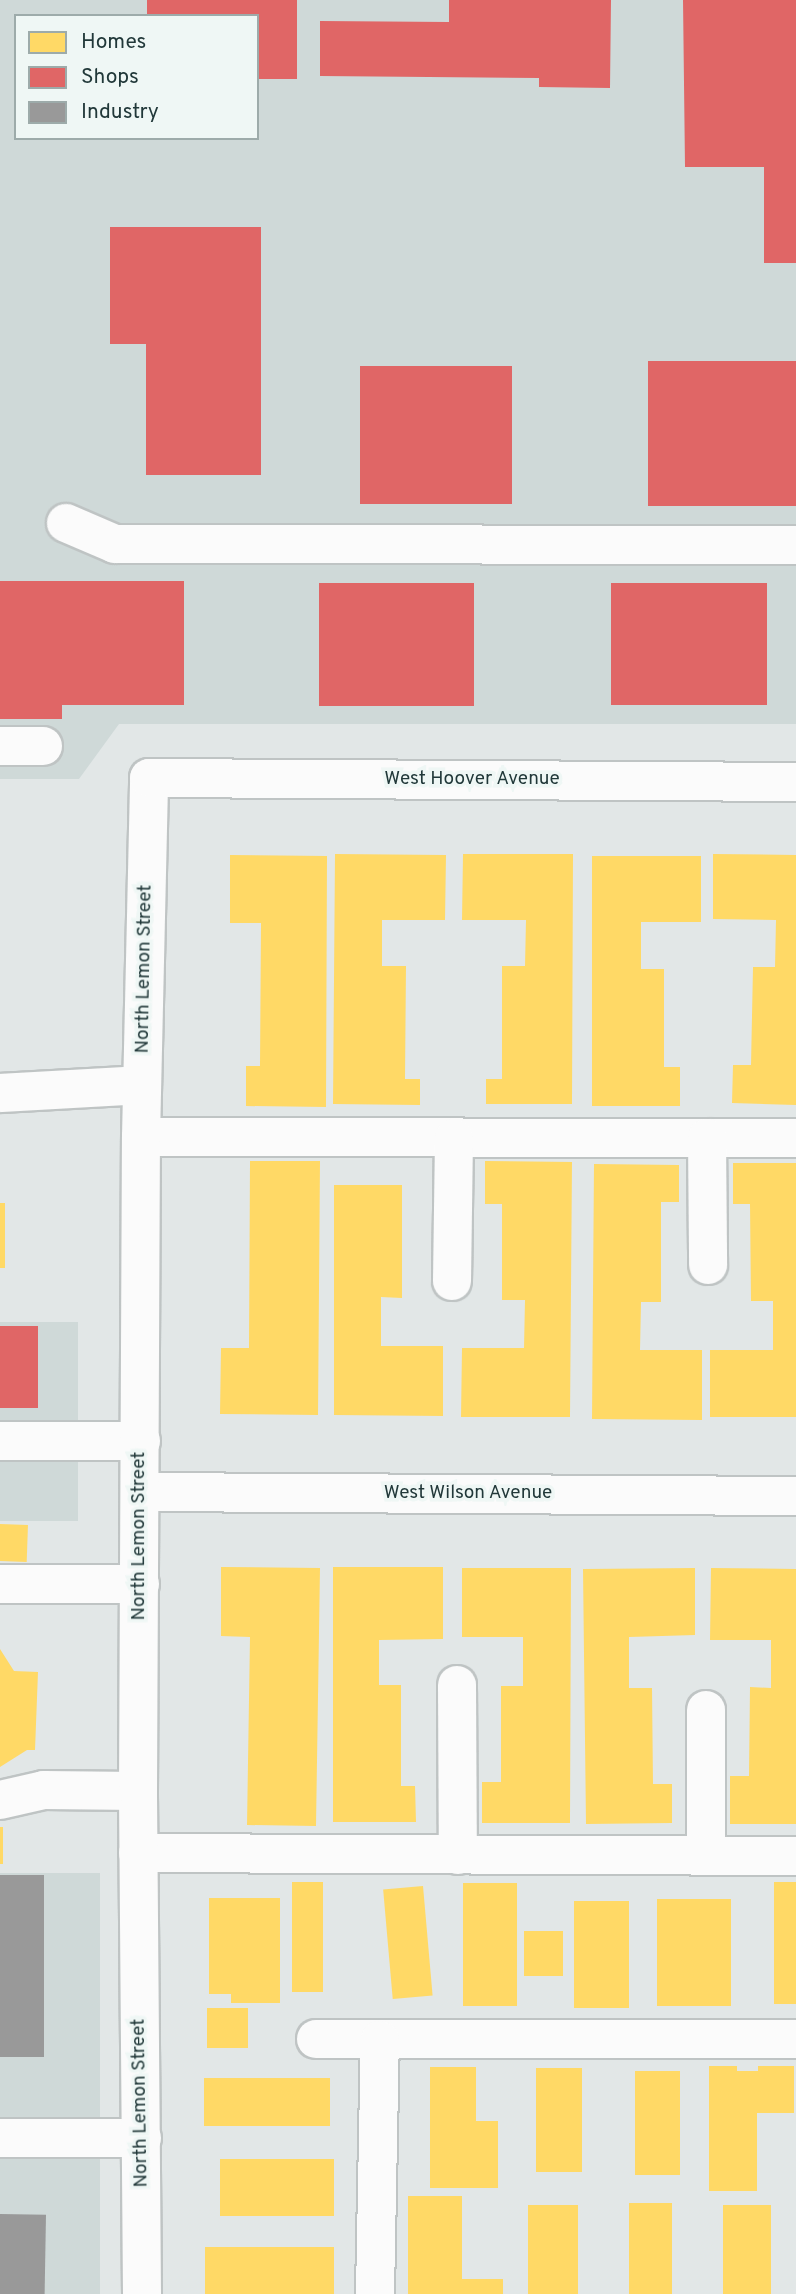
<!DOCTYPE html>
<style>
body{margin:0}
#map{position:relative;width:796px;height:2294px;overflow:hidden;background:#e2e7e7;font-family:Overpass,sans-serif}
div>[style]{position:absolute}
.built>*{inset:0;background:#cfd9d8;transform-origin:0 0}
.homes>*{inset:0;background:#ffd966;transform-origin:0 0}
.shops>*{inset:0;background:#e06666;transform-origin:0 0}
.industry>*{inset:0;background:#999;transform-origin:0 0}
.roads{filter:drop-shadow(2px 0 #bfc4c4) drop-shadow(-2px 0 #bfc4c4) drop-shadow(0 2px #bfc4c4) drop-shadow(0 -2px #bfc4c4)}
.minor>*{height:38px;margin:-19px;padding:0 19px;transform-origin:19px;border-radius:19px;background:#fbfbfb}
span{translate:-50% -50%;white-space:nowrap;text-align:center;line-height:1.15;-webkit-text-stroke:7px #eff7f5;paint-order:stroke}
.street-label{font-size:19px;color:#213839}
.legend{position:absolute;left:14px;top:14px;width:245px;height:126px;box-sizing:border-box;background:#eff7f5;border:2px solid #9dabaa;margin:0;padding:9px 12px;list-style:none;font-size:21px;color:#213839}
.legend li{display:flex;align-items:center;gap:14px;height:35px}
.legend b{width:35px;border:2px solid #9dabaa}
</style>
<div id="map">
<div class="built">
<i style="clip-path:polygon(evenodd,0 0,796px 0,796px 724px,119px 724px,79px 779px,0 779px,0 0,16px 16px,257px 16px,257px 138px,16px 138px,16px 16px)"></i>
<i style="left:0;top:1322px;width:78px;height:199px"></i>
<i style="left:0;top:1873px;width:100px;height:421px"></i>
</div>
<div class="homes">
<i style="clip-path:polygon(335px 854px,446px 855px,445px 920px,382px 920px,382px 966px,406px 966px,405px 1079px,420px 1079px,420px 1105px,333px 1104px)"></i>
<i style="clip-path:polygon(463px 854px,573px 854px,572px 1104px,486px 1104px,486px 1079px,502px 1079px,502px 966px,525px 966px,526px 920px,462px 920px)"></i>
<i style="clip-path:polygon(713px 854px,796px 855px,796px 1105px,732px 1103px,733px 1065px,751px 1065px,753px 967px,775px 967px,776px 920px,713px 919px)"></i>
<i style="clip-path:polygon(230px 855px,327px 856px,326px 1107px,246px 1106px,246px 1066px,260px 1066px,261px 923px,230px 923px)"></i>
<i style="clip-path:polygon(592px 856px,701px 856px,701px 922px,641px 922px,641px 969px,664px 969px,664px 1067px,680px 1067px,680px 1106px,592px 1106px)"></i>
<i style="clip-path:polygon(250px 1161px,320px 1161px,318px 1415px,220px 1414px,221px 1348px,249px 1348px)"></i>
<i style="clip-path:polygon(485px 1161px,572px 1162px,570px 1417px,461px 1417px,462px 1348px,524px 1348px,525px 1300px,502px 1300px,502px 1204px,485px 1204px)"></i>
<i style="clip-path:polygon(733px 1163px,796px 1163px,796px 1417px,710px 1417px,710px 1350px,773px 1350px,773px 1301px,751px 1301px,750px 1204px,733px 1204px)"></i>
<i style="clip-path:polygon(594px 1164px,679px 1165px,679px 1202px,661px 1202px,661px 1302px,641px 1302px,640px 1350px,702px 1350px,702px 1420px,592px 1419px)"></i>
<i style="clip-path:polygon(334px 1185px,402px 1185px,402px 1298px,381px 1297px,381px 1346px,443px 1346px,443px 1416px,334px 1415px)"></i>
<i style="left:0;top:1203px;width:5px;height:65px"></i>
<i style="left:0;top:1524px;width:28px;height:37px;rotate:2deg"></i>
<i style="clip-path:polygon(221px 1567px,320px 1568px,316px 1826px,247px 1825px,250px 1637px,221px 1636px)"></i>
<i style="clip-path:polygon(333px 1567px,443px 1567px,443px 1639px,379px 1640px,379px 1685px,401px 1685px,401px 1786px,415px 1786px,416px 1822px,333px 1822px)"></i>
<i style="clip-path:polygon(462px 1568px,571px 1568px,570px 1823px,482px 1823px,482px 1782px,501px 1782px,501px 1686px,523px 1686px,523px 1637px,462px 1637px)"></i>
<i style="clip-path:polygon(695px 1568px,695px 1635px,629px 1637px,629px 1688px,652px 1688px,653px 1784px,672px 1784px,672px 1823px,586px 1824px,583px 1569px)"></i>
<i style="clip-path:polygon(711px 1568px,796px 1569px,796px 1824px,730px 1824px,730px 1776px,749px 1776px,750px 1687px,771px 1688px,771px 1640px,710px 1640px)"></i>
<i style="clip-path:polygon(0 1649px,14px 1671px,38px 1672px,35px 1750px,27px 1750px,0 1767px)"></i>
<i style="left:0;top:1827px;width:3px;height:37px"></i>
<i style="left:292px;top:1882px;width:31px;height:110px"></i>
<i style="left:774px;top:1882px;width:22px;height:122px"></i>
<i style="left:463px;top:1883px;width:54px;height:123px"></i>
<i style="left:423px;top:1886px;width:110px;height:40px;rotate:85deg"></i>
<i style="clip-path:polygon(209px 1898px,280px 1898px,280px 2003px,231px 2003px,231px 1994px,209px 1994px)"></i>
<i style="left:657px;top:1899px;width:74px;height:107px"></i>
<i style="left:574px;top:1901px;width:55px;height:107px"></i>
<i style="left:524px;top:1931px;width:39px;height:45px"></i>
<i style="left:207px;top:2008px;width:41px;height:40px"></i>
<i style="clip-path:polygon(709px 2066px,737px 2066px,737px 2071px,758px 2071px,758px 2066px,794px 2066px,794px 2113px,757px 2113px,757px 2191px,709px 2191px)"></i>
<i style="clip-path:polygon(430px 2067px,476px 2067px,476px 2121px,498px 2121px,498px 2188px,430px 2188px)"></i>
<i style="left:536px;top:2068px;width:46px;height:104px"></i>
<i style="left:635px;top:2071px;width:45px;height:104px"></i>
<i style="left:204px;top:2078px;width:126px;height:48px"></i>
<i style="left:220px;top:2159px;width:114px;height:57px"></i>
<i style="clip-path:polygon(408px 2196px,462px 2196px,462px 2279px,503px 2279px,503px 2294px,408px 2294px)"></i>
<i style="left:629px;top:2203px;width:43px;height:91px"></i>
<i style="left:528px;top:2205px;width:50px;height:89px"></i>
<i style="left:723px;top:2205px;width:48px;height:89px"></i>
<i style="left:205px;top:2247px;width:129px;height:47px"></i>
</div>
<div class="shops">
<i style="clip-path:polygon(147px 0,297px 0,297px 79px,257px 79px,257px 16px,147px 16px)"></i>
<i style="clip-path:polygon(449px 0,611px 0,610px 88px,539px 87px,539px 78px,320px 76px,320px 21px,449px 22px)"></i>
<i style="clip-path:polygon(683px 0,796px 0,796px 263px,764px 263px,764px 167px,685px 167px)"></i>
<i style="clip-path:polygon(110px 227px,261px 227px,261px 475px,146px 475px,146px 344px,110px 344px)"></i>
<i style="left:796px;top:361px;width:145px;height:148px;rotate:90deg"></i>
<i style="left:512px;top:366px;width:138px;height:152px;rotate:90deg"></i>
<i style="clip-path:polygon(0 581px,184px 581px,184px 705px,62px 705px,62px 719px,0 719px)"></i>
<i style="left:319px;top:583px;width:155px;height:123px"></i>
<i style="left:611px;top:583px;width:156px;height:122px"></i>
<i style="left:0;top:1326px;width:38px;height:82px"></i>
</div>
<div class="industry">
<i style="left:0;top:1875px;width:44px;height:182px"></i>
<i style="left:0;top:2214px;width:46px;height:80px;rotate:1deg"></i>
</div>
<div class="roads">
<div class="minor">
<i style="left:66px;top:523px;width:53px;rotate:23.2deg"></i>
<i style="left:115px;top:544px;width:681px;rotate:0.08deg"></i>
<i style="left:0;top:746px;width:43px"></i>
<i style="left:0;top:1093px;width:142px;rotate:-3.2deg"></i>
<i style="left:141px;top:1137px;width:655px;rotate:0.09deg"></i>
<i style="left:707px;top:1138px;width:127px;rotate:89.5deg"></i>
<i style="left:452px;top:1281px;width:143px;rotate:-89.2deg"></i>
<i style="left:0;top:1441px;width:141px"></i>
<i style="left:141px;top:1492px;width:655px;rotate:0.35deg"></i>
<i style="left:0;top:1584px;width:140px"></i>
<i style="left:457px;top:1685px;width:170px;rotate:89.7deg"></i>
<i style="left:706px;top:1710px;width:145px;rotate:90deg"></i>
<i style="left:0;top:1800px;width:45px;rotate:-12.8deg"></i>
<i style="left:44px;top:1790px;width:94px;rotate:0.6deg"></i>
<i style="left:138px;top:1853px;width:658px;rotate:0.26deg"></i>
<i style="left:316px;top:2039px;width:480px"></i>
<i style="left:0;top:2138px;width:142px"></i>
<i style="left:142px;top:2294px;width:503px;rotate:-90.46deg"></i>
<i style="left:138px;top:1791px;width:654px;rotate:-89.74deg"></i>
<i style="left:141px;top:1137px;width:359px;rotate:-88.7deg"></i>
<i style="left:149px;top:778px;width:647px;rotate:0.35deg"></i>
<i style="left:375px;top:2294px;width:254px;rotate:-88.9deg"></i>
</div>
</div>
<div class="street-label">
<span style="left:472px;top:780px">West Hoover Avenue</span>
<span style="left:145px;top:969px;rotate:-89deg">North Lemon Street</span>
<span style="left:468px;top:1494px">West Wilson Avenue</span>
<span style="left:140px;top:1536px;rotate:-90deg">North Lemon Street</span>
<span style="left:141px;top:2103px;rotate:-91deg">North Lemon Street</span>
</div>
<ul class="legend">
<li><b style="height:19px;background:#ffd966"></b>Homes</li>
<li><b style="height:19px;background:#e06666"></b>Shops</li>
<li><b style="height:19px;background:#999"></b>Industry</li>
</ul>
</div>
